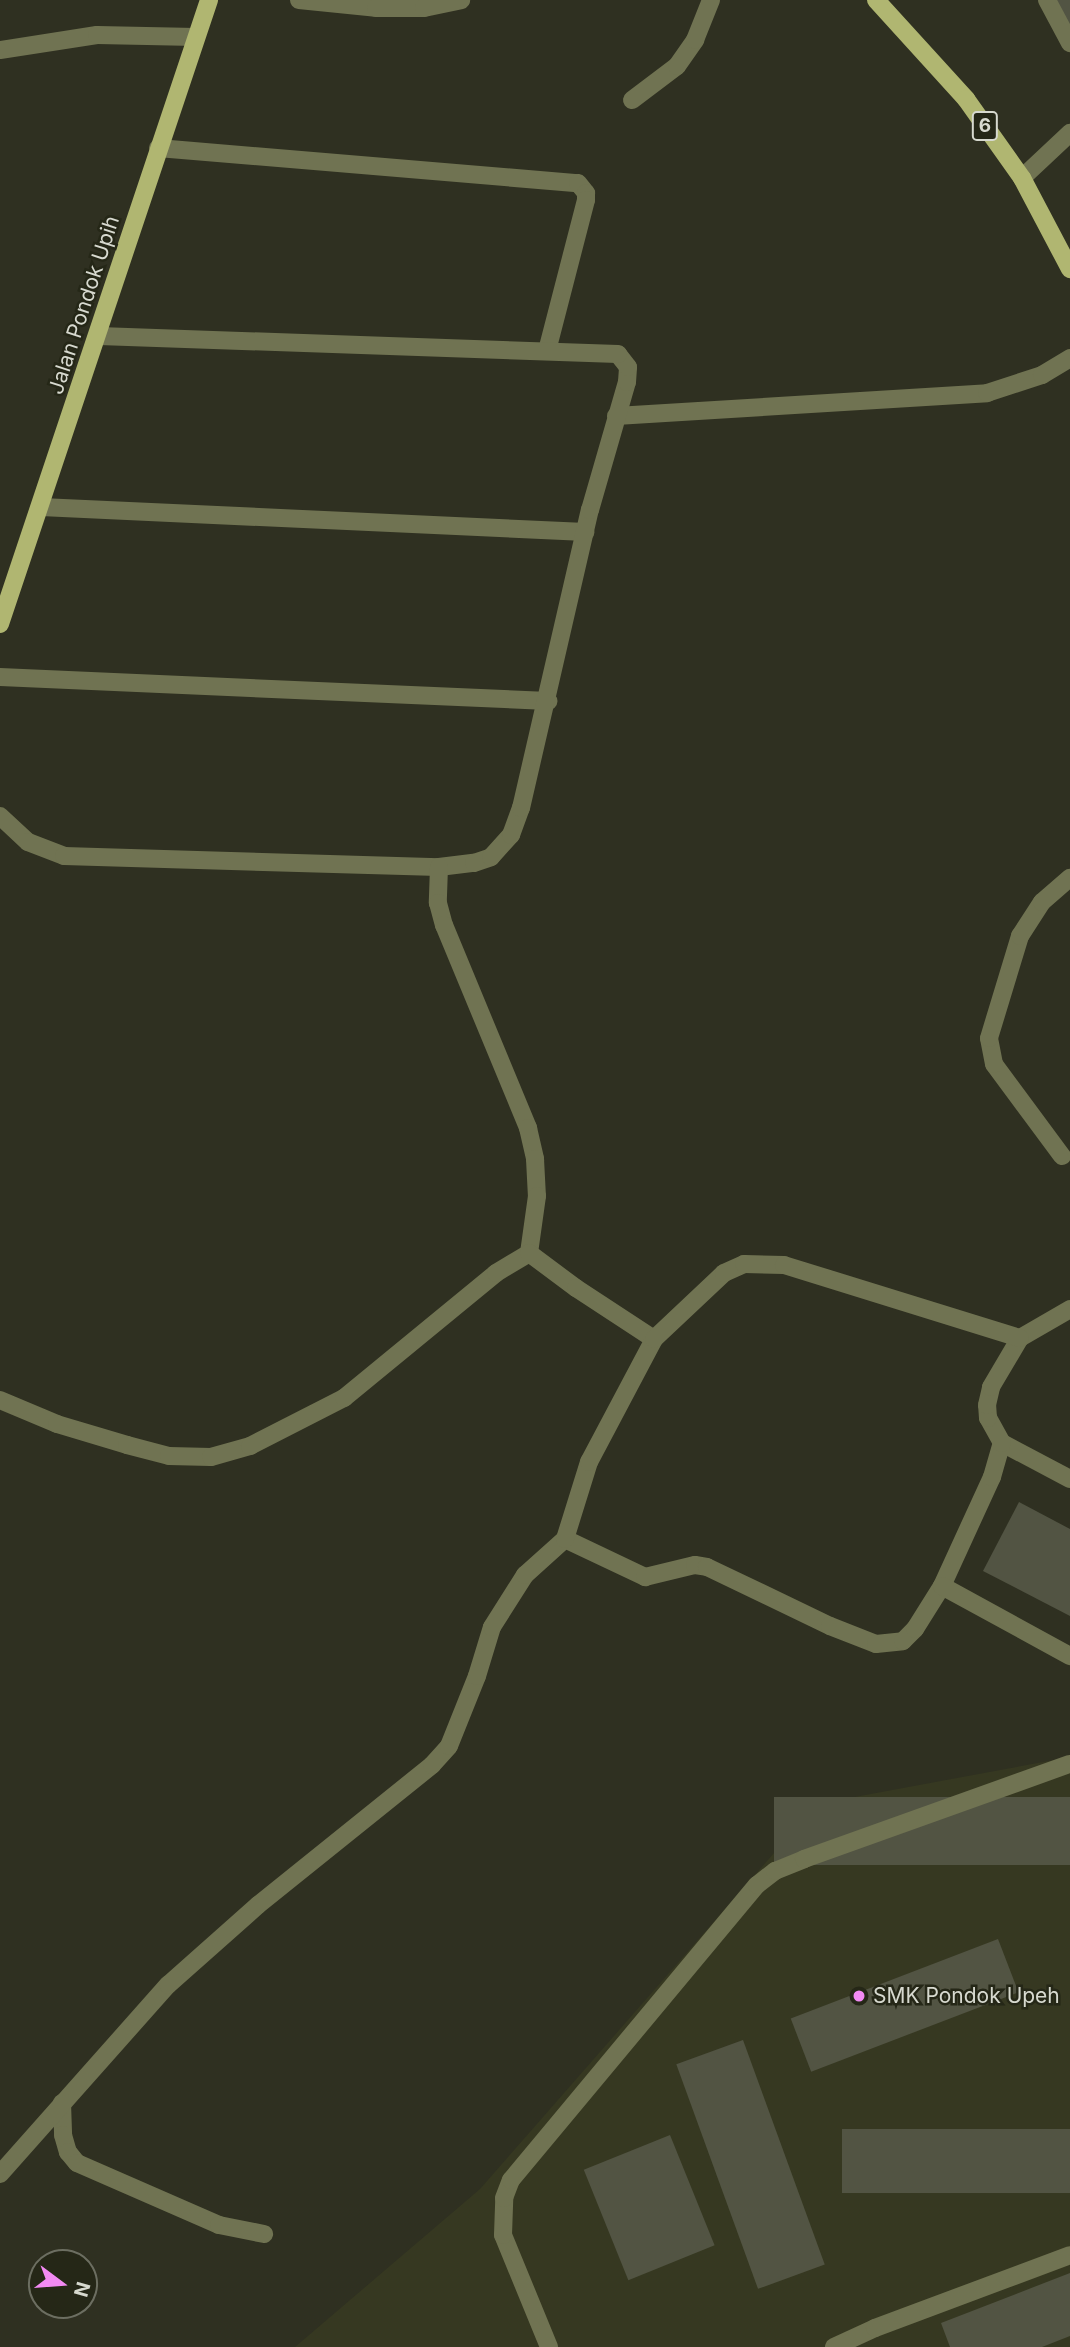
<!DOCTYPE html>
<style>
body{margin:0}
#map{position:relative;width:1070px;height:2347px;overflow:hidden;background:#2f3021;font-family:Inter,sans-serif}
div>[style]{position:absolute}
.built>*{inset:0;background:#363821}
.building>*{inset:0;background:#525443;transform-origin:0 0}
.minor>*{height:18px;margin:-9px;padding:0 9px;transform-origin:9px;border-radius:9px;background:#707352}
.major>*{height:18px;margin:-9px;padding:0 9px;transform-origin:9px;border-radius:9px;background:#b0b671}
.dots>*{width:19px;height:19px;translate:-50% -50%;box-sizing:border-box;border:4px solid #252717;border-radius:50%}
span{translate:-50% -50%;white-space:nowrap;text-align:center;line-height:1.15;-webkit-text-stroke:5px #252717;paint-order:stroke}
.shield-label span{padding:2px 5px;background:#252717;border:2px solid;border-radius:5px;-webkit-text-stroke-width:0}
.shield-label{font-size:19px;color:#d7d9cf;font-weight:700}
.street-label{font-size:21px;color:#d7d9cf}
.poi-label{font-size:21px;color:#d7d9cf}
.left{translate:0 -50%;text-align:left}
.north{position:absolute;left:28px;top:2249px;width:70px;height:70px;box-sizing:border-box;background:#252717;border:2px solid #6c6e61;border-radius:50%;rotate:106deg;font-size:19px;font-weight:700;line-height:28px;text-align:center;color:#d7d9cf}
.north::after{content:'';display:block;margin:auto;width:24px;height:32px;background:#f28af3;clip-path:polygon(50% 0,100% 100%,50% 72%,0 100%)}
</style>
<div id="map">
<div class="built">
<i style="clip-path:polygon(1070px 1757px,1070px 2347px,295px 2347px,480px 2189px,817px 1804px)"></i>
</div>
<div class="building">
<i style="clip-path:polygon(1056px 0,1070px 0,1070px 27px)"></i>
<i style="clip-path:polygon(1019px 1502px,1070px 1529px,1070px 1616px,983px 1571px)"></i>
<i style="left:1070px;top:1797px;width:68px;height:296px;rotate:90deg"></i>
<i style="left:998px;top:1939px;width:57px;height:222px;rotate:69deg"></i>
<i style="left:743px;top:2040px;width:239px;height:71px;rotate:70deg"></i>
<i style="left:1070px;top:2129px;width:64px;height:228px;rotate:90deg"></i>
<i style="left:670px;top:2135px;width:119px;height:93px;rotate:68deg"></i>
<i style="clip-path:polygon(1070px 2273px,1070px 2336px,1042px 2347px,950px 2347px,941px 2323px)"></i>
</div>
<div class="minor">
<i style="left:299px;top:0;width:77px;rotate:5.9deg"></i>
<i style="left:376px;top:8px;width:48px"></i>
<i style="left:424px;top:8px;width:38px;rotate:-12deg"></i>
<i style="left:1047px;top:0;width:49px;rotate:61.9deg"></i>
<i style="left:0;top:50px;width:98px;rotate:-8.8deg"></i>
<i style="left:97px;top:35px;width:99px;rotate:1.2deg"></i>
<i style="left:632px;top:100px;width:56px;rotate:-37.1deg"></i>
<i style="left:677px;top:66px;width:32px;rotate:-55deg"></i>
<i style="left:695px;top:40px;width:43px;rotate:-68.2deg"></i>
<i style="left:158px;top:148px;width:421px;rotate:4.8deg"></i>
<i style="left:578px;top:183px;width:13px;rotate:51deg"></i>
<i style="left:586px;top:193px;width:7px;rotate:90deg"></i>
<i style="left:586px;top:200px;width:156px;rotate:104.5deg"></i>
<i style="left:1022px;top:178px;width:66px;rotate:-43.2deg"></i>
<i style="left:616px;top:416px;width:372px;rotate:-3.5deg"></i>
<i style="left:987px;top:393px;width:58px;rotate:-18.1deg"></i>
<i style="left:1042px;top:375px;width:33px;rotate:-31deg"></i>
<i style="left:41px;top:507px;width:545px;rotate:2.63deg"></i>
<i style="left:0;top:677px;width:549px;rotate:2.51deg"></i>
<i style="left:0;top:816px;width:38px;rotate:43deg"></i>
<i style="left:28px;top:842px;width:39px;rotate:21deg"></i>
<i style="left:64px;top:856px;width:375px;rotate:1.7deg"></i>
<i style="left:439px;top:867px;width:35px;rotate:-7deg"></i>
<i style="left:474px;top:863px;width:18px;rotate:-19deg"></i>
<i style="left:491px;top:857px;width:30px;rotate:-48deg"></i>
<i style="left:511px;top:835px;width:29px;rotate:-70deg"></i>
<i style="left:521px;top:808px;width:306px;rotate:-77deg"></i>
<i style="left:590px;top:510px;width:133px;rotate:-73.9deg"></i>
<i style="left:627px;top:382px;width:15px;rotate:-86deg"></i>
<i style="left:628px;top:367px;width:16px;rotate:-128deg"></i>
<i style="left:618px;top:354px;width:519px;rotate:-178.01deg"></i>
<i style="left:439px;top:867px;width:36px;rotate:92deg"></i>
<i style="left:438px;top:903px;width:23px;rotate:75deg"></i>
<i style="left:444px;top:925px;width:220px;rotate:67.5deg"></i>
<i style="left:528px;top:1128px;width:32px;rotate:77deg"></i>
<i style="left:535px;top:1159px;width:37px;rotate:87deg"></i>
<i style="left:537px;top:1196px;width:58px;rotate:98deg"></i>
<i style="left:1062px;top:1156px;width:114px;rotate:-126.5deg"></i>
<i style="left:994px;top:1064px;width:26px;rotate:-101deg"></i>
<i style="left:989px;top:1038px;width:107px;rotate:-73.1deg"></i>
<i style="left:1020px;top:936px;width:40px;rotate:-57.1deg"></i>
<i style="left:1042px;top:902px;width:37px;rotate:-41deg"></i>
<i style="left:0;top:1400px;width:62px;rotate:22.8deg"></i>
<i style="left:57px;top:1424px;width:73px;rotate:16.7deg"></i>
<i style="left:127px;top:1445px;width:43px;rotate:14.7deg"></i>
<i style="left:169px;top:1456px;width:42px;rotate:1.4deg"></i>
<i style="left:211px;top:1457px;width:41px;rotate:-15.8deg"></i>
<i style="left:250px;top:1446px;width:106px;rotate:-27.1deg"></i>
<i style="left:344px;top:1398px;width:197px;rotate:-39.4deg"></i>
<i style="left:496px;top:1273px;width:39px;rotate:-31deg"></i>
<i style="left:529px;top:1253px;width:59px;rotate:36.7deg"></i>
<i style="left:576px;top:1288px;width:93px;rotate:33.2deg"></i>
<i style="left:1002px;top:1443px;width:77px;rotate:27.9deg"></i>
<i style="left:565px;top:1539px;width:89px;rotate:25.4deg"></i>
<i style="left:645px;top:1577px;width:51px;rotate:-13.5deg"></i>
<i style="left:695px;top:1565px;width:12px;rotate:9deg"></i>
<i style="left:707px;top:1567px;width:136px;rotate:25.6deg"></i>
<i style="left:830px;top:1626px;width:49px;rotate:21.4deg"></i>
<i style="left:876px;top:1644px;width:27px;rotate:-6deg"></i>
<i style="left:903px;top:1641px;width:17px;rotate:-45deg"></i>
<i style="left:915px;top:1629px;width:51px;rotate:-57.9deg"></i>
<i style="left:942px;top:1586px;width:120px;rotate:-65.4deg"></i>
<i style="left:992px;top:1477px;width:35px;rotate:-74deg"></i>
<i style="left:1002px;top:1443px;width:29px;rotate:-119deg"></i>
<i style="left:988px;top:1418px;width:13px;rotate:-94deg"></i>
<i style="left:987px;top:1405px;width:18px;rotate:-77deg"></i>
<i style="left:991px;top:1387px;width:57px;rotate:-59.4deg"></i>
<i style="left:1020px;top:1338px;width:58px;rotate:-30.1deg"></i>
<i style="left:942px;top:1586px;width:146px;rotate:28.7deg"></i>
<i style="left:62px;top:2103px;width:32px;rotate:88deg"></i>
<i style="left:63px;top:2135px;width:18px;rotate:74deg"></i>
<i style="left:68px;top:2152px;width:14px;rotate:51deg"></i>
<i style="left:77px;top:2163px;width:155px;rotate:23.6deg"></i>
<i style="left:219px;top:2225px;width:46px;rotate:11.3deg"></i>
<i style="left:0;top:2174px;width:253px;rotate:-48.4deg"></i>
<i style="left:168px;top:1985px;width:120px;rotate:-41.6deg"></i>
<i style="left:258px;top:1905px;width:223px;rotate:-38.8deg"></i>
<i style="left:432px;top:1765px;width:25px;rotate:-48deg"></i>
<i style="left:449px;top:1746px;width:75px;rotate:-68.2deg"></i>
<i style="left:477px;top:1676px;width:51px;rotate:-73deg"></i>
<i style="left:492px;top:1627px;width:62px;rotate:-57.6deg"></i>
<i style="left:525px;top:1575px;width:54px;rotate:-42deg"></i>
<i style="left:565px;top:1539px;width:81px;rotate:-72.7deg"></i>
<i style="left:589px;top:1462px;width:139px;rotate:-62.1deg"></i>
<i style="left:654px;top:1339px;width:96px;rotate:-43.3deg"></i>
<i style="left:724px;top:1273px;width:22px;rotate:-24deg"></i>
<i style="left:744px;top:1264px;width:40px;rotate:1.4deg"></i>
<i style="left:784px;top:1265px;width:247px;rotate:17.2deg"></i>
<i style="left:549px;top:2347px;width:121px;rotate:-112.3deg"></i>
<i style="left:503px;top:2235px;width:37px;rotate:-88deg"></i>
<i style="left:504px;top:2198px;width:19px;rotate:-69deg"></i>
<i style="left:511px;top:2180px;width:384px;rotate:-50.2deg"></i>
<i style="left:757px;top:1885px;width:23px;rotate:-38deg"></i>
<i style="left:775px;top:1871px;width:31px;rotate:-22deg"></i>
<i style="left:804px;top:1859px;width:282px;rotate:-19.7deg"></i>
<i style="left:834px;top:2347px;width:45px;rotate:-24.9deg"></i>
<i style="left:875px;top:2328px;width:208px;rotate:-20.5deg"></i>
</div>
<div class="major">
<i style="left:876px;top:0;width:134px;rotate:47.7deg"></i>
<i style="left:966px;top:99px;width:97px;rotate:54.7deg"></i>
<i style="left:1022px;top:178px;width:103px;rotate:62.2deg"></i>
<i style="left:0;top:624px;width:658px;rotate:-71.48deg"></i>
</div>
<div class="dots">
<i style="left:859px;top:1996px;background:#f28af3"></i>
</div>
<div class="shield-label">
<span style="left:985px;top:126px">6</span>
</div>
<div class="street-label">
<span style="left:84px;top:305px;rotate:-72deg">Jalan Pondok Upih</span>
</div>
<div class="poi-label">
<span class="left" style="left:873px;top:1996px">SMK Pondok Upeh</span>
</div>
<div class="north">N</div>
</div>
